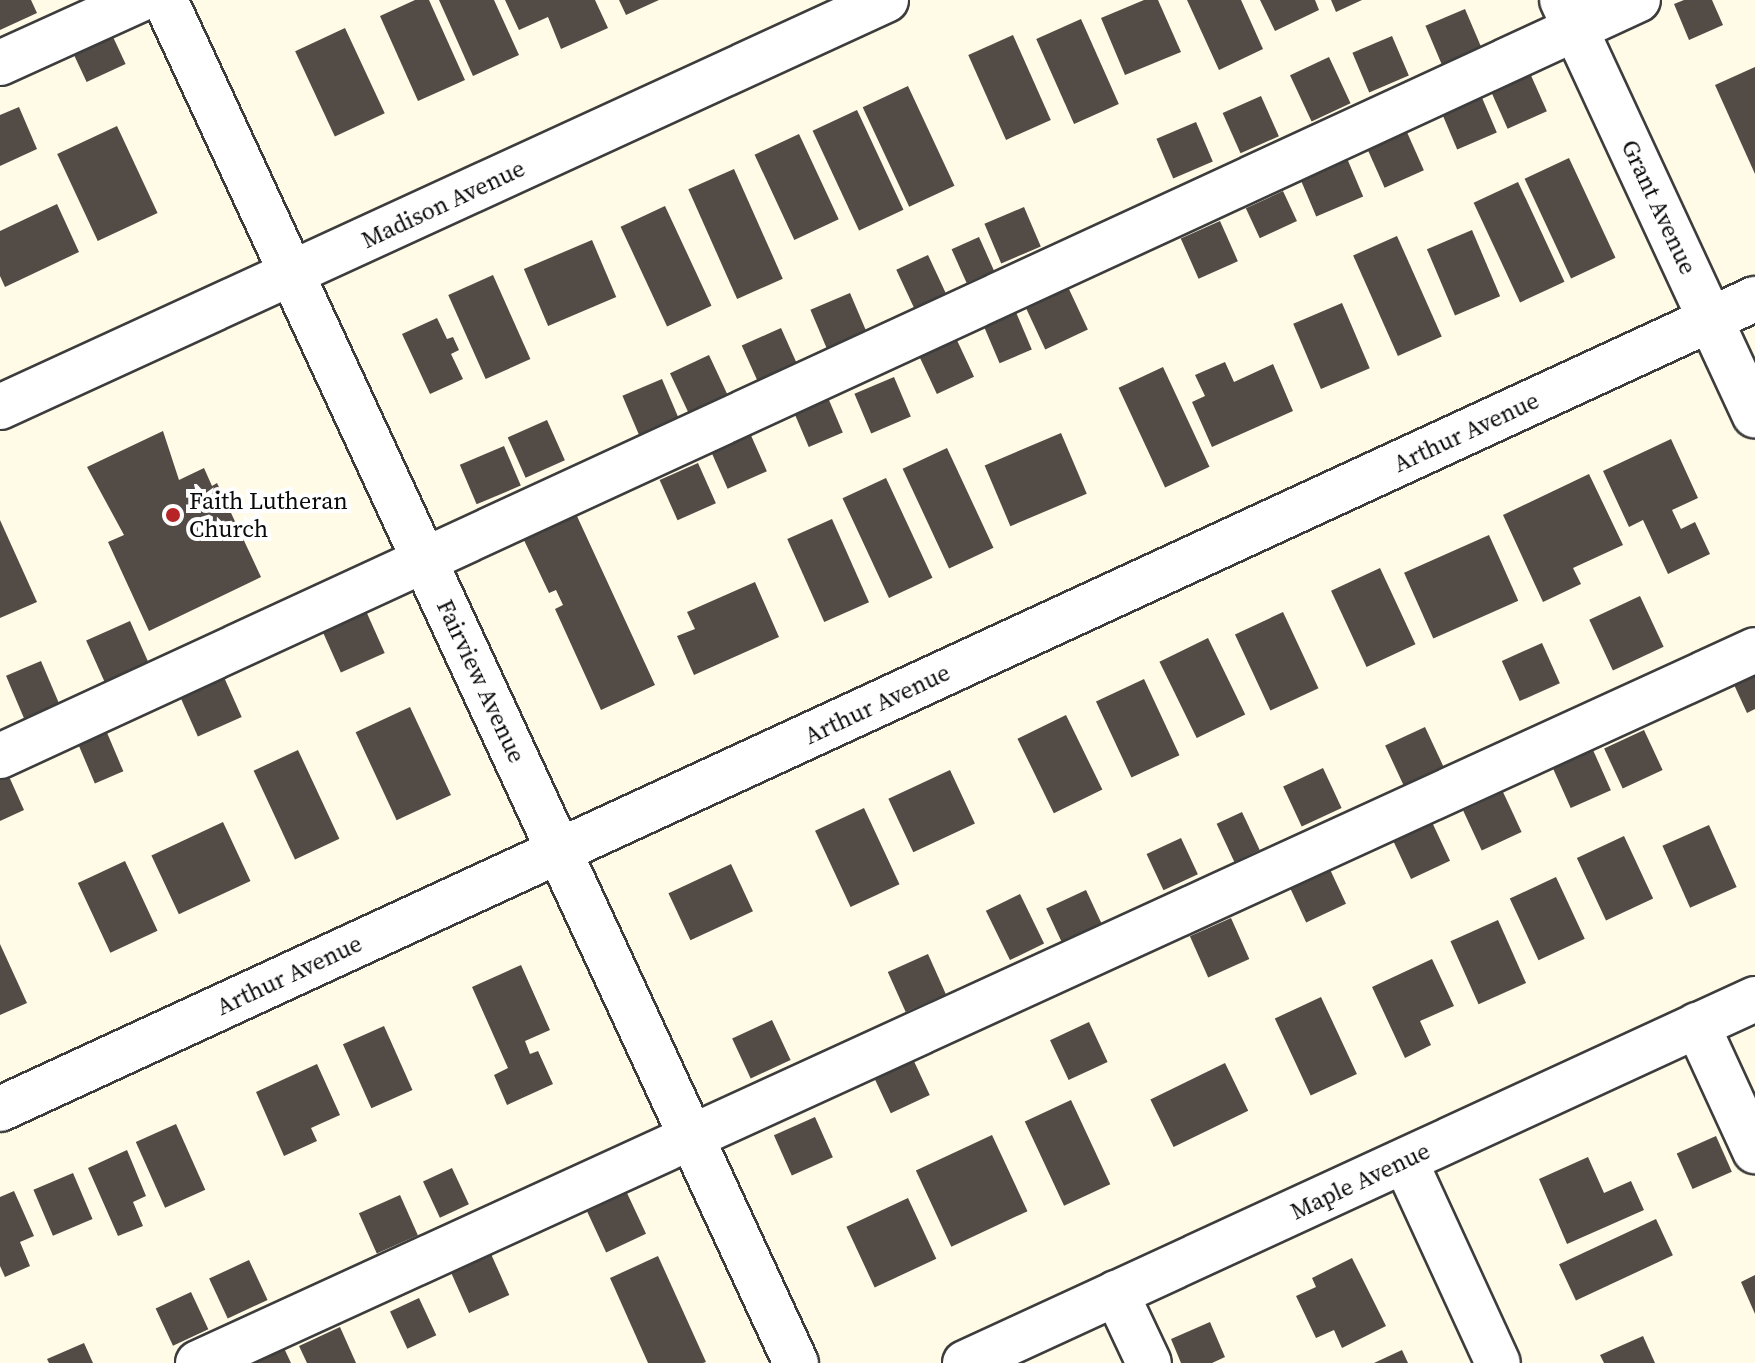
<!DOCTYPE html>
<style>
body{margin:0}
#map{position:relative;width:1755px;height:1363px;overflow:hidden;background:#fffbe6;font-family:"Source Serif 4",serif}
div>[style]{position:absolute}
.building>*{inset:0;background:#524b46;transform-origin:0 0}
.roads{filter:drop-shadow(2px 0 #3d3d3d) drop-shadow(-2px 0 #3d3d3d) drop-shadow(0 2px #3d3d3d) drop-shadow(0 -2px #3d3d3d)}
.minor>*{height:44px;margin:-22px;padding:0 22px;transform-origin:22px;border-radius:22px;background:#fff}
.dots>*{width:22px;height:22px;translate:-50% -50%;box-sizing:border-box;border:4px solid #fff;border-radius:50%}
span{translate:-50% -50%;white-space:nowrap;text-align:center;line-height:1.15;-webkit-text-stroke:8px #fff;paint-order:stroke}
.street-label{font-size:24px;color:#0a0a0a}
.poi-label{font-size:24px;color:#0a0a0a}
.left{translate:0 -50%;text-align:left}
</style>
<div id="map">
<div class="building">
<i style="clip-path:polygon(0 0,31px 0,37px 13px,0 30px)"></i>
<i style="clip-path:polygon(415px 0,429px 0,465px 80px,418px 101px,380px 16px)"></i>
<i style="clip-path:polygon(439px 0,494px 0,519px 55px,473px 76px)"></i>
<i style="clip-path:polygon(505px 0,595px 0,608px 28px,561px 49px,548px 17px,519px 30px)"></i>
<i style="clip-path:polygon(619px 0,659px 0,626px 15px)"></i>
<i style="clip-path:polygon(1144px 0,1158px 0,1181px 52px,1125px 75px,1101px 18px)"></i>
<i style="clip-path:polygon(1187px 0,1241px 0,1263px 49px,1219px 70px)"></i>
<i style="clip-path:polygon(1260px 0,1315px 0,1319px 10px,1275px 31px)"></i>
<i style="clip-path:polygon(1331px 0,1362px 0,1336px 12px)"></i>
<i style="clip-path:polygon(1684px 0,1712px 0,1723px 25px,1689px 40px,1674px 4px)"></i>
<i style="left:1465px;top:9px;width:43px;height:43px;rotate:67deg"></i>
<i style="left:1081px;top:19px;width:93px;height:49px;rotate:66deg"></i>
<i style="left:107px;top:24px;width:44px;height:43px;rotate:65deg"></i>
<i style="left:345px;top:28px;width:94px;height:55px;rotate:65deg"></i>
<i style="left:1013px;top:35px;width:93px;height:49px;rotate:66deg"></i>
<i style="left:1392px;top:36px;width:43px;height:43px;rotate:67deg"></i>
<i style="left:1329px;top:57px;width:51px;height:43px;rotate:65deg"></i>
<i style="clip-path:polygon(1755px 67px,1755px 174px,1715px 85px)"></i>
<i style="left:1529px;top:71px;width:44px;height:43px;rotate:66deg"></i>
<i style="left:908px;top:86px;width:110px;height:50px;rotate:65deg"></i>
<i style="left:1480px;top:93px;width:43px;height:43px;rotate:67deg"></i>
<i style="left:1261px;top:96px;width:44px;height:42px;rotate:66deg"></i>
<i style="clip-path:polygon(19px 107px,37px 149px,0 166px,0 115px)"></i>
<i style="left:857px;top:110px;width:110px;height:49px;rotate:65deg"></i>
<i style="left:1196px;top:122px;width:43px;height:43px;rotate:67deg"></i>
<i style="left:117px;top:126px;width:96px;height:66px;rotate:65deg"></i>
<i style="left:1406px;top:130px;width:44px;height:43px;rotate:66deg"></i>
<i style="left:799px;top:134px;width:94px;height:49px;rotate:65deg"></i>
<i style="left:1346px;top:156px;width:44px;height:51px;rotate:67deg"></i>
<i style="left:1569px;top:158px;width:110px;height:49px;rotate:65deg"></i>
<i style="left:734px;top:169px;width:120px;height:50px;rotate:66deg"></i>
<i style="left:1518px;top:182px;width:110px;height:49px;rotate:65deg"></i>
<i style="left:1283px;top:191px;width:33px;height:41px;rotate:65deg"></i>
<i style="clip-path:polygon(57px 204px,79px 252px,5px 287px,0 276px,0 231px)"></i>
<i style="left:665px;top:206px;width:110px;height:49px;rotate:65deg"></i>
<i style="left:1024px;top:207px;width:43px;height:43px;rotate:67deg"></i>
<i style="left:1220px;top:221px;width:44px;height:43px;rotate:66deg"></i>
<i style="left:1472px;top:230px;width:72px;height:49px;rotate:67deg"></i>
<i style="left:1397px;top:236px;width:110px;height:48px;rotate:66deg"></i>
<i style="left:979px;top:237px;width:37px;height:30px;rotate:66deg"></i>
<i style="left:592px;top:240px;width:62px;height:74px;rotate:67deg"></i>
<i style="left:928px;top:255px;width:43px;height:35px;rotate:65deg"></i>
<i style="left:493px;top:275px;width:92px;height:49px;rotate:66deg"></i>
<i style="left:1068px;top:287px;width:47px;height:47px;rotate:65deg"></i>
<i style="left:850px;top:293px;width:43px;height:43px;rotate:67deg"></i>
<i style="left:1342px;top:303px;width:71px;height:53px;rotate:67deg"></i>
<i style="left:1015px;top:310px;width:43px;height:35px;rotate:67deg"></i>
<i style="clip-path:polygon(437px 318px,447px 339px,453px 337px,459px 350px,451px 354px,463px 379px,430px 394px,402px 334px)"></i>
<i style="left:781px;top:328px;width:43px;height:43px;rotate:66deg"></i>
<i style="left:955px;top:336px;width:45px;height:41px;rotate:65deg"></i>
<i style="left:709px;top:355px;width:43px;height:43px;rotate:65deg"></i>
<i style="clip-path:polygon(1225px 362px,1234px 382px,1273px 364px,1293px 411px,1212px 447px,1192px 402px,1205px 396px,1195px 375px)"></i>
<i style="left:1163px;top:367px;width:110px;height:49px;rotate:65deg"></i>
<i style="left:894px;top:377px;width:43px;height:43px;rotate:67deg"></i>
<i style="left:662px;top:379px;width:44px;height:43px;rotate:67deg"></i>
<i style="left:826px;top:393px;width:43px;height:37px;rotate:67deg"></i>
<i style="left:547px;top:420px;width:44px;height:43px;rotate:66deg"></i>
<i style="clip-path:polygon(163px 431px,179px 480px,204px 468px,212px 486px,217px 483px,261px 577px,149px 631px,108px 542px,124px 535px,87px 467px)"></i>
<i style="left:749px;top:431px;width:44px;height:43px;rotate:66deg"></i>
<i style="left:1061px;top:433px;width:66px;height:83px;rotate:67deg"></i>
<i style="clip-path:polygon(1671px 439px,1698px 498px,1672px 510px,1681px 529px,1695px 522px,1710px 554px,1668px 574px,1643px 520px,1629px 527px,1603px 471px)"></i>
<i style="left:504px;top:446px;width:43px;height:48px;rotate:67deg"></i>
<i style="left:947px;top:448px;width:110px;height:49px;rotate:65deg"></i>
<i style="left:698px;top:463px;width:44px;height:42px;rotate:66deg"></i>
<i style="clip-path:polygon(1589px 474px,1623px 545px,1573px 568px,1581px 584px,1543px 602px,1503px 515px)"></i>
<i style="left:886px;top:478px;width:110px;height:48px;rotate:65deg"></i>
<i style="clip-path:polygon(576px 514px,655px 685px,601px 710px,555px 609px,563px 605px,556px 590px,549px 593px,523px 538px)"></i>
<i style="left:832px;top:519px;width:91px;height:49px;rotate:66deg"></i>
<i style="clip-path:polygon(0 520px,37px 602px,0 618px)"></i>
<i style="left:1489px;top:535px;width:72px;height:93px;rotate:66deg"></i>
<i style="left:1380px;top:568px;width:84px;height:54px;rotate:65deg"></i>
<i style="clip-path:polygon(755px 582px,779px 637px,694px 675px,677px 636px,695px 629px,687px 612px)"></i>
<i style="left:1640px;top:596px;width:56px;height:56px;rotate:65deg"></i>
<i style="left:366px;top:611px;width:46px;height:48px;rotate:66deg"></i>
<i style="left:1283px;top:612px;width:84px;height:53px;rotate:65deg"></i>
<i style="left:130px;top:621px;width:46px;height:48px;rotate:66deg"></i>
<i style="left:1208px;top:638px;width:85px;height:54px;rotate:64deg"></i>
<i style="left:1542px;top:643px;width:44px;height:44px;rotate:66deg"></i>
<i style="left:41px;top:661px;width:46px;height:38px;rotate:67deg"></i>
<i style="clip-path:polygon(1755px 664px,1755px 709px,1747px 713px,1730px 676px)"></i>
<i style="left:223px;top:675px;width:46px;height:48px;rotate:66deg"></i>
<i style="left:1144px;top:679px;width:84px;height:53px;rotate:65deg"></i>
<i style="left:410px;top:707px;width:97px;height:60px;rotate:65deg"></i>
<i style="left:1066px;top:715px;width:83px;height:54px;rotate:64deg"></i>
<i style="left:1425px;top:727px;width:44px;height:44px;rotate:65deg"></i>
<i style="left:105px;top:728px;width:47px;height:31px;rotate:67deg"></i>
<i style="left:1644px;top:730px;width:44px;height:44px;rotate:65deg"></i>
<i style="left:298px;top:750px;width:98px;height:49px;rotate:65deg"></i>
<i style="left:1593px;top:750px;width:44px;height:44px;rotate:66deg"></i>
<i style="left:1323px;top:768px;width:44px;height:44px;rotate:65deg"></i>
<i style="left:950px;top:770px;width:59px;height:68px;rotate:65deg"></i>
<i style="clip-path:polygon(7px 772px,24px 810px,0 821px,0 775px)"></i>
<i style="left:1503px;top:792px;width:44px;height:44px;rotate:65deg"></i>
<i style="left:864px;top:808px;width:84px;height:54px;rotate:65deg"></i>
<i style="left:1242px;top:812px;width:42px;height:28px;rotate:65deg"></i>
<i style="left:1431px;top:820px;width:45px;height:43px;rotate:65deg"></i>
<i style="left:223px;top:822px;width:65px;height:79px;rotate:65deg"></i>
<i style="left:1709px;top:825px;width:68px;height:51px;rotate:66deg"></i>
<i style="left:1624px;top:836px;width:69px;height:52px;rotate:65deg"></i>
<i style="left:1181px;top:838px;width:40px;height:38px;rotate:65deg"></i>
<i style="left:125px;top:861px;width:77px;height:52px;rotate:65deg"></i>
<i style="left:1327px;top:863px;width:45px;height:44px;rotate:65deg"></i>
<i style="left:731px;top:864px;width:52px;height:69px;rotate:65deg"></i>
<i style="left:1556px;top:877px;width:68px;height:51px;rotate:65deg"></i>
<i style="left:1086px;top:890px;width:44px;height:44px;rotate:65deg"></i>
<i style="left:1020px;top:894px;width:55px;height:38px;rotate:64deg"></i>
<i style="left:1231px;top:918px;width:45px;height:45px;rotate:66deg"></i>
<i style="left:1498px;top:920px;width:69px;height:52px;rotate:66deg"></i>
<i style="clip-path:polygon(0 944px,27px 1003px,0 1015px)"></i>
<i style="left:928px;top:954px;width:44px;height:44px;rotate:66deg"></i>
<i style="clip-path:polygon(1432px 959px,1454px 1006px,1420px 1021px,1431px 1045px,1405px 1058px,1372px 987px)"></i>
<i style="clip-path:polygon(521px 965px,550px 1030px,525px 1041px,530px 1054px,538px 1051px,553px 1084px,507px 1105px,494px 1075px,508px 1068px,472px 987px)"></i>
<i style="left:1321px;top:997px;width:85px;height:51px;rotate:65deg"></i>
<i style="left:772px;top:1020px;width:44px;height:44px;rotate:65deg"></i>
<i style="left:1089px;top:1022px;width:44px;height:43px;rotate:65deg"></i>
<i style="left:384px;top:1026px;width:70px;height:45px;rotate:66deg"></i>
<i style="left:912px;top:1057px;width:42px;height:43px;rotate:65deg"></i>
<i style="left:1225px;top:1063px;width:53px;height:83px;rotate:64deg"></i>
<i style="clip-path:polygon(317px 1064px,340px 1115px,311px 1128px,317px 1141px,284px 1156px,256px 1092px)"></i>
<i style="left:1071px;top:1100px;width:93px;height:51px;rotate:65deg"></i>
<i style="left:815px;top:1117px;width:44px;height:45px;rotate:66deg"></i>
<i style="left:176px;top:1124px;width:72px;height:44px;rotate:66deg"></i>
<i style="left:992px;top:1135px;width:84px;height:84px;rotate:65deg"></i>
<i style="left:1716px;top:1136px;width:39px;height:43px;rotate:66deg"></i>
<i style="clip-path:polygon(127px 1150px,146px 1196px,133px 1202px,143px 1226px,118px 1236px,88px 1168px)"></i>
<i style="clip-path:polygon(1588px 1157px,1604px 1193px,1631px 1181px,1644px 1210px,1567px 1244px,1539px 1179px)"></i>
<i style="left:452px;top:1168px;width:40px;height:32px;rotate:65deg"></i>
<i style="left:73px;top:1173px;width:50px;height:43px;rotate:67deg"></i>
<i style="clip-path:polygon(14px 1191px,34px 1236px,20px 1242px,30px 1266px,5px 1277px,0 1266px,0 1197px)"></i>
<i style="left:627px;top:1193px;width:45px;height:44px;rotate:65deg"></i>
<i style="left:400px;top:1195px;width:44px;height:45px;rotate:66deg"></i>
<i style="left:908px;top:1198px;width:67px;height:68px;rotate:65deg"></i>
<i style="left:1656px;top:1219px;width:40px;height:107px;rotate:65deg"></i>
<i style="left:491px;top:1254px;width:45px;height:44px;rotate:66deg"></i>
<i style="clip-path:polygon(658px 1256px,706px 1362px,703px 1363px,648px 1363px,610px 1278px)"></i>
<i style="clip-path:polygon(1352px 1258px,1386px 1326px,1342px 1348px,1334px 1330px,1316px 1338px,1296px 1296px,1316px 1287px,1312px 1278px)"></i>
<i style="left:249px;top:1260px;width:44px;height:44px;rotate:65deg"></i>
<i style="clip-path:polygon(1755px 1275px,1755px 1314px,1741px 1282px)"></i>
<i style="left:191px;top:1292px;width:41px;height:39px;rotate:65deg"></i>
<i style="left:419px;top:1298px;width:41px;height:32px;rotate:65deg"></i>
<i style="clip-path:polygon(1210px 1322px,1225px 1357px,1212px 1363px,1181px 1363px,1171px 1339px)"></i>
<i style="clip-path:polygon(340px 1327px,356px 1363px,307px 1363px,299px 1346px)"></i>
<i style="clip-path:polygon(1643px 1336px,1655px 1363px,1604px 1363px,1600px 1355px)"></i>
<i style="clip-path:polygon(84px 1343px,93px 1363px,49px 1363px,47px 1359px)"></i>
<i style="clip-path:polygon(283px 1346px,291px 1363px,247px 1363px)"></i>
<i style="clip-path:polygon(1402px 1350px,1408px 1363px,1374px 1363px)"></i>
</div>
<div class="roads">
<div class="minor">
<i style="left:165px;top:0;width:1502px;rotate:65.16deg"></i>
<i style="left:1562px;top:0;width:458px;rotate:65.1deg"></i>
<i style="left:0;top:63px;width:153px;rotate:-24.4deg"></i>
<i style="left:0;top:407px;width:975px;rotate:-24.67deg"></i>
<i style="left:0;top:756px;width:1804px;rotate:-24.78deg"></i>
<i style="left:1697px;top:1025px;width:139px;rotate:65.3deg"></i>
<i style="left:0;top:1109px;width:1933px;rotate:-24.78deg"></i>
<i style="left:1405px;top:1161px;width:222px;rotate:65.3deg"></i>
<i style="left:1116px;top:1293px;width:77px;rotate:64.8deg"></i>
<i style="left:198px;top:1363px;width:1712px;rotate:-24.6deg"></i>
<i style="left:965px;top:1363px;width:870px;rotate:-24.74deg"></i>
</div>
</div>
<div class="dots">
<i style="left:173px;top:515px;background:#b72428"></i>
</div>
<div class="street-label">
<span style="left:443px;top:204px;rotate:-25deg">Madison Avenue</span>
<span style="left:1659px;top:207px;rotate:65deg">Grant Avenue</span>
<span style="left:1466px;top:432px;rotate:-25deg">Arthur Avenue</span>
<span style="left:481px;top:681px;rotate:65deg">Fairview Avenue</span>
<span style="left:877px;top:704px;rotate:-25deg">Arthur Avenue</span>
<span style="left:289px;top:975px;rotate:-25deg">Arthur Avenue</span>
<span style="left:1360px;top:1181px;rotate:-25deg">Maple Avenue</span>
</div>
<div class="poi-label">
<span class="left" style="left:189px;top:515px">Faith Lutheran<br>Church</span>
</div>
</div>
